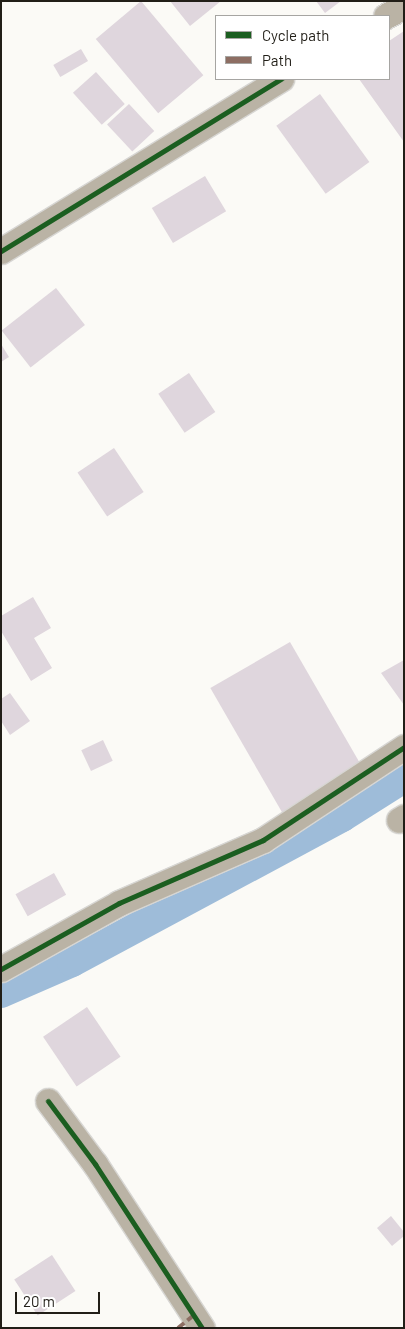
<!DOCTYPE html>
<style>
body{margin:0}
#map{position:relative;width:405px;height:1329px;overflow:hidden;background:#fbfaf6;font-family:Barlow,sans-serif}
div>[style]{position:absolute}
.canal>*{height:30px;margin:-15px;padding:0 15px;transform-origin:15px;border-radius:15px;background:#9ebcd9}
.building>*{inset:0;background:#dfd6dd;transform-origin:0 0}
.roads{filter:drop-shadow(1px 0 #d7d6d3) drop-shadow(-1px 0 #d7d6d3) drop-shadow(0 1px #d7d6d3) drop-shadow(0 -1px #d7d6d3)}
.street>*{height:25px;margin:-12.5px;padding:0 12.5px;transform-origin:12.5px;border-radius:12.5px;background:#bab3a5}
.quiet>*{height:4px;margin-top:-2px;transform-origin:0;background:repeating-linear-gradient(90deg,#8d6e63 0 8px,transparent 0 12px)}
.cycleway>*{height:5px;margin:-2.5px;padding:0 2.5px;transform-origin:2.5px;border-radius:2.5px;background:#1b5e20}
span{translate:-50% -50%;white-space:nowrap;text-align:center;line-height:1.15;-webkit-text-stroke:4px #fff;paint-order:stroke}
.frame{position:absolute;inset:0;border:2px solid #211e17;pointer-events:none}
.legend{position:absolute;left:215px;top:15px;width:175px;height:65px;box-sizing:border-box;background:#fff;border:1px solid #a6a5a2;margin:0;padding:6px 9px;list-style:none;font-size:15px;color:#211e17}
.legend li{display:flex;align-items:center;gap:10px;height:25px}
.legend b{width:25px;border:1px solid #a6a5a2}
.scale{position:absolute;left:15px;top:1292px;width:85px;height:22px;box-sizing:border-box;border:2px solid #211e17;border-top:0;padding-left:6px;font-size:15px;line-height:18px;white-space:nowrap;color:#211e17;-webkit-text-stroke:4px #fff;paint-order:stroke}
</style>
<div id="map">
<div class="canal">
<i style="left:1px;top:993px;width:77px;rotate:-23.6deg"></i>
<i style="left:72px;top:962px;width:306px;rotate:-28.2deg"></i>
<i style="left:342px;top:817px;width:73px;rotate:-32.2deg"></i>
</div>
<div class="building">
<i style="left:141px;top:1px;width:97px;height:59px;rotate:50deg"></i>
<i style="clip-path:polygon(170px 1px,221px 1px,190px 26px)"></i>
<i style="clip-path:polygon(316px 1px,341px 1px,325px 13px)"></i>
<i style="clip-path:polygon(404px 31px,404px 142px,359px 79px,389px 79px,389px 41px)"></i>
<i style="left:81px;top:49px;width:14px;height:32px;rotate:60deg"></i>
<i style="left:96px;top:72px;width:43px;height:31px;rotate:48deg"></i>
<i style="left:320px;top:94px;width:84px;height:54px;rotate:54deg"></i>
<i style="left:129px;top:104px;width:37px;height:30px;rotate:47deg"></i>
<i style="left:205px;top:176px;width:41px;height:62px;rotate:59deg"></i>
<i style="left:56px;top:288px;width:47px;height:69px;rotate:52deg"></i>
<i style="clip-path:polygon(1px 344px,9px 357px,1px 362px)"></i>
<i style="left:189px;top:373px;width:47px;height:37px;rotate:56deg"></i>
<i style="left:114px;top:448px;width:53px;height:44px;rotate:56deg"></i>
<i style="clip-path:polygon(33px 597px,51px 628px,34px 638px,52px 668px,31px 681px,1px 631px,1px 616px)"></i>
<i style="left:290px;top:642px;width:144px;height:92px;rotate:60deg"></i>
<i style="clip-path:polygon(404px 660px,404px 705px,381px 673px)"></i>
<i style="clip-path:polygon(10px 693px,30px 721px,10px 735px,1px 721px,1px 699px)"></i>
<i style="left:103px;top:740px;width:23px;height:24px;rotate:65deg"></i>
<i style="left:54px;top:873px;width:25px;height:44px;rotate:61deg"></i>
<i style="left:87px;top:1007px;width:60px;height:53px;rotate:56deg"></i>
<i style="clip-path:polygon(391px 1216px,404px 1232px,404px 1236px,392px 1246px,377px 1228px)"></i>
<i style="left:52px;top:1255px;width:43px;height:45px;rotate:57deg"></i>
</div>
<div class="roads">
<div class="street">
<i style="left:386px;top:16px;width:21px;rotate:-29deg"></i>
<i style="left:1px;top:251px;width:329px;rotate:-31.6deg"></i>
<i style="left:399px;top:820px;width:6px;rotate:-31deg"></i>
<i style="left:1px;top:969px;width:135px;rotate:-29.2deg"></i>
<i style="left:119px;top:903px;width:157px;rotate:-23.6deg"></i>
<i style="left:263px;top:840px;width:169px;rotate:-33.4deg"></i>
<i style="left:48px;top:1101px;width:79px;rotate:53.3deg"></i>
<i style="left:95px;top:1164px;width:196px;rotate:56.9deg"></i>
</div>
</div>
<div class="quiet">
<i style="left:178px;top:1328px;width:21px;rotate:-39deg"></i>
</div>
<div class="cycleway">
<i style="left:1px;top:251px;width:329px;rotate:-31.6deg"></i>
<i style="left:1px;top:969px;width:135px;rotate:-29.2deg"></i>
<i style="left:119px;top:903px;width:157px;rotate:-23.6deg"></i>
<i style="left:263px;top:840px;width:169px;rotate:-33.4deg"></i>
<i style="left:48px;top:1101px;width:79px;rotate:53.3deg"></i>
<i style="left:95px;top:1164px;width:196px;rotate:56.9deg"></i>
</div>
<div class="frame"></div>
<ul class="legend">
<li><b style="height:6px;background:#1b5e20"></b>Cycle path</li>
<li><b style="height:6px;background:#8d6e63"></b>Path</li>
</ul>
<div class="scale">20 m</div>
</div>
